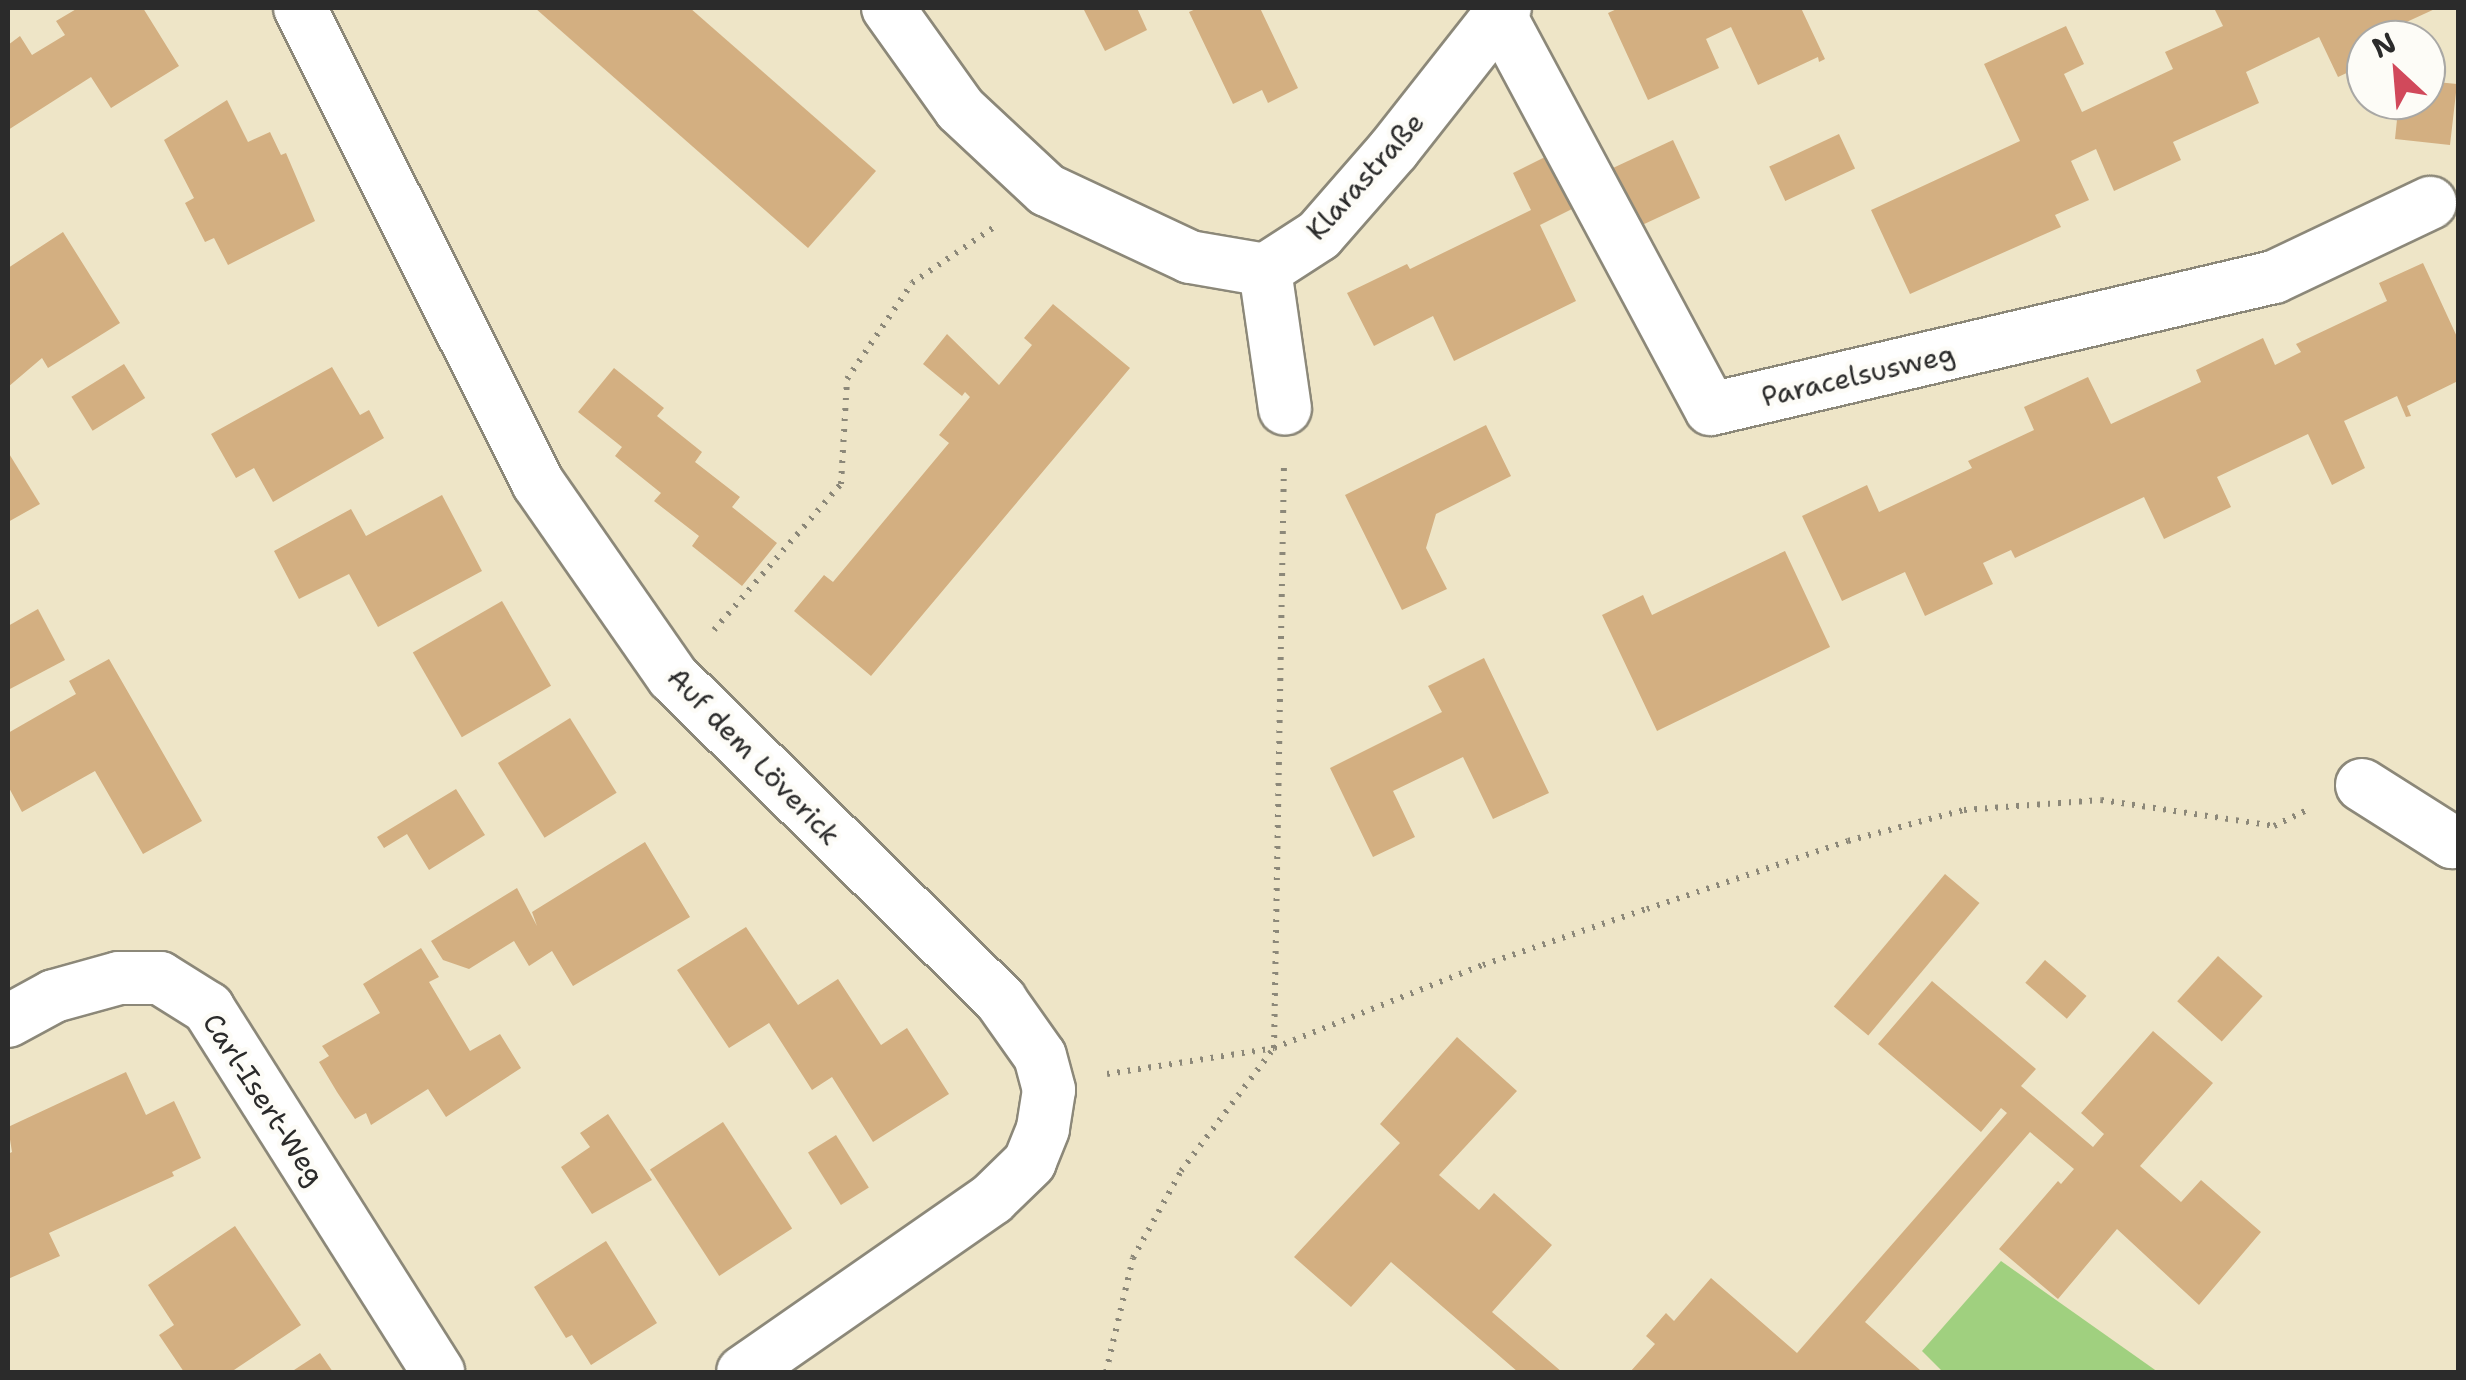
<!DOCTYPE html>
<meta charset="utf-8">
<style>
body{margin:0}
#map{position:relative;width:2466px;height:1380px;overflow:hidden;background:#eee5c7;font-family:"Shantell Sans",sans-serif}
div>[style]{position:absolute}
.green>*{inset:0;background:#a0d07f}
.building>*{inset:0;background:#d3af81;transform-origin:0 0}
.path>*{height:6px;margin-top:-3px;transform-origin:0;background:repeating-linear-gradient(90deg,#8c8879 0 2.5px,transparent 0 10.5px)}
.roads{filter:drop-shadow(2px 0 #8c8879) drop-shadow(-2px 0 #8c8879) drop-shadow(0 2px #8c8879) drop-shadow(0 -2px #8c8879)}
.street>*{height:52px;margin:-26px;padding:0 26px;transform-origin:26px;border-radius:26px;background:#fff}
span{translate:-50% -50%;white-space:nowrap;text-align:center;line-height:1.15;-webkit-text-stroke:9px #fdfcf7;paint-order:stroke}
.street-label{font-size:28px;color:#2b2b2b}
.frame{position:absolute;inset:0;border:10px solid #2b2b2b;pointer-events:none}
.north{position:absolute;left:2346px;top:20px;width:100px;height:100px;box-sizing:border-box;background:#fdfcf7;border:2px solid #a9a8a5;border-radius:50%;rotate:334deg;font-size:28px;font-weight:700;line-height:40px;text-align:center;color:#2b2b2b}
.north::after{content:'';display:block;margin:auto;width:35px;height:45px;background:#d1495b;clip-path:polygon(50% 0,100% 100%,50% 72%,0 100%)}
</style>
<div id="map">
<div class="green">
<i style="clip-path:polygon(2001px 1261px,2158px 1372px,1943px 1372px,1922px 1351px)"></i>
</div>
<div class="building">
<i style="clip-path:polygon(78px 8px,143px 8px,179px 66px,111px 108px,91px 77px,8px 130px,8px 45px,20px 36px,32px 55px,65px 35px,56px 21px)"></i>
<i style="clip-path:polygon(535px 8px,690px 8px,876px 171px,808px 248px)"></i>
<i style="clip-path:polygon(1083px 8px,1137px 8px,1147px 30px,1105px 51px)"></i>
<i style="clip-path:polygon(1198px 8px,1260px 8px,1298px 88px,1268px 103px,1262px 90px,1233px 104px,1189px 12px)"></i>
<i style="clip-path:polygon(1619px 8px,1801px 8px,1825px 59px,1819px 62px,1818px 57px,1758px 85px,1731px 27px,1706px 39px,1719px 68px,1648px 100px,1608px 13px)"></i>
<i style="clip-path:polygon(2214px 8px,2437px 8px,2387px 31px,2391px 40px,2366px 40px,2366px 64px,2338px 77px,2319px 37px,2246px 72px,2259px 103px,2173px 142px,2181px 160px,2114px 191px,2096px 149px,2071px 161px,2089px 200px,2055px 215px,2061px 227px,1910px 294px,1871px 210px,2020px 141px,1984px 64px,2066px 26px,2084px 64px,2064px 74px,2082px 112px,2173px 69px,2165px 52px,2223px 26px)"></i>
<i style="clip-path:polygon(2426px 81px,2457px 84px,2450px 145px,2395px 139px,2399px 100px,2426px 100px)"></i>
<i style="clip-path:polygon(227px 100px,248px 142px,270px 132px,281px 155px,286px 153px,315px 221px,228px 265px,214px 238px,205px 242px,185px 203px,194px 198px,164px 140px)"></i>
<i style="left:1839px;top:134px;width:38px;height:77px;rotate:65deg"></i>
<i style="left:1673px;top:140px;width:64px;height:71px;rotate:65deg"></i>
<i style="clip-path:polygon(1557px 151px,1582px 204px,1540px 225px,1576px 301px,1454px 361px,1433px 316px,1374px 346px,1347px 293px,1407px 264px,1410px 269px,1531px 210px,1513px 173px)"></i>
<i style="clip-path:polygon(63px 232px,120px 323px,48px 368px,42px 358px,8px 387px,8px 268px)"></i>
<i style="clip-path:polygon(2423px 263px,2458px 339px,2458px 381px,2407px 406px,2411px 416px,2406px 417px,2397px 396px,2344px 421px,2365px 468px,2332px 485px,2308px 434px,2217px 477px,2231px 507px,2164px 539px,2144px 497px,2015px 558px,2011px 550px,1983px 563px,1993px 584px,1925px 616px,1905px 572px,1842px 601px,1802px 516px,1867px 485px,1879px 512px,1972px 468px,1968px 461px,2034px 430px,2024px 407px,2088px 377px,2111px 424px,2201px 382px,2196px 370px,2263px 338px,2275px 365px,2301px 352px,2296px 344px,2387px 301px,2379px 283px)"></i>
<i style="clip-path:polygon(1053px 304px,1130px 368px,871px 676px,794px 611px,824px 575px,833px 582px,949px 443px,939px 435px,970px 397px,965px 392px,962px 396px,923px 364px,947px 334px,999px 385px,1032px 345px,1024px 338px)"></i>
<i style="left:124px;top:364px;width:40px;height:62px;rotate:58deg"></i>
<i style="clip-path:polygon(332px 367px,360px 415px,369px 410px,384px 438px,273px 502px,254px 468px,236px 478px,211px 434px)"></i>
<i style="clip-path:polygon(614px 368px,664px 408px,657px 416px,702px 452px,695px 462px,740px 497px,732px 507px,777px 543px,742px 586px,692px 546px,699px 536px,654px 501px,661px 493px,615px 456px,622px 447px,578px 412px)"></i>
<i style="clip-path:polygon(1486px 425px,1511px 476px,1436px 514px,1426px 548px,1447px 589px,1402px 610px,1345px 495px)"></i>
<i style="clip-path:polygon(8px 452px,40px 504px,8px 522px)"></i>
<i style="clip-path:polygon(442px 495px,482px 571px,378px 627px,349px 574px,299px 599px,274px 551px,351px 509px,366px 536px)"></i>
<i style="clip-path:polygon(1785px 551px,1830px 647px,1657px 731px,1602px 615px,1643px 595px,1652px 615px)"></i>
<i style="left:502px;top:601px;width:98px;height:103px;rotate:60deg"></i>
<i style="clip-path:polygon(38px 609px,65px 660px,8px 690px,8px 626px)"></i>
<i style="clip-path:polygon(1484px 658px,1549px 793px,1493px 819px,1463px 757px,1393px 791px,1415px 837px,1373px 857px,1330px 768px,1442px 712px,1428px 686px)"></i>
<i style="clip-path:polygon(109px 659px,202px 821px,143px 854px,95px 771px,22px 812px,8px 786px,8px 733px,76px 694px,69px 681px)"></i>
<i style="left:570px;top:718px;width:88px;height:85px;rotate:58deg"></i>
<i style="clip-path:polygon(456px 789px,485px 835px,429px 870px,407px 834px,384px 848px,377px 837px)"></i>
<i style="clip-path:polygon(645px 842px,690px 917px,573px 986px,552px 951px,529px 966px,514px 941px,469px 969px,443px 960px,431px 941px,517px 888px,537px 926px,532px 912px)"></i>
<i style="left:1945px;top:874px;width:45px;height:173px;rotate:40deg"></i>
<i style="clip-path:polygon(746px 927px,798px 1005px,838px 979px,881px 1045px,907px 1028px,949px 1094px,873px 1142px,832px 1077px,812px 1090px,769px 1023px,729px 1048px,677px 970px)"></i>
<i style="clip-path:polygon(421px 948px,439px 977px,429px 982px,470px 1051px,500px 1034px,521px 1068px,446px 1117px,428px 1089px,371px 1125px,366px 1113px,355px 1119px,337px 1092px,319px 1062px,329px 1056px,322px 1046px,380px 1013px,363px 984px)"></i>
<i style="left:2218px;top:956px;width:60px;height:61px;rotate:42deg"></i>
<i style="left:2045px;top:960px;width:55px;height:30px;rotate:41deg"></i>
<i style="clip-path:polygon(1932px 981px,2036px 1069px,2021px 1086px,2093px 1147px,2104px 1134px,2081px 1113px,2153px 1031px,2213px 1083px,2140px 1166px,2181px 1202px,2201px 1180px,2261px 1232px,2199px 1305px,2117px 1229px,2058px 1299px,1999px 1249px,2058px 1181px,2061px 1184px,2074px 1169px,2030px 1132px,1865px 1322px,1920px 1370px,1918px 1372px,1630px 1372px,1655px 1344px,1646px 1336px,1666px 1313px,1674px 1321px,1711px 1278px,1797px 1353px,2007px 1113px,2001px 1108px,1981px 1132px,1878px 1044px)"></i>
<i style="clip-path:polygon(1457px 1037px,1517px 1091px,1439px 1175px,1479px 1210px,1494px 1193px,1552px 1245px,1492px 1312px,1562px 1372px,1518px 1372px,1391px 1262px,1351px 1307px,1294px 1257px,1400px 1143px,1380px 1124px)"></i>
<i style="clip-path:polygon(126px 1072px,146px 1115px,174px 1101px,201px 1158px,172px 1172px,174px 1176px,49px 1233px,60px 1256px,8px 1279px,8px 1154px,12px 1152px,8px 1127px)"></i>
<i style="clip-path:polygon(608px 1114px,652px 1180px,592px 1214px,561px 1167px,590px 1147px,580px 1133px)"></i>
<i style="left:723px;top:1122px;width:127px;height:87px;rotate:57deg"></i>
<i style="left:836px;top:1135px;width:62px;height:33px;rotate:58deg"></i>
<i style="clip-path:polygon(235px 1226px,301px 1325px,231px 1372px,184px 1372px,159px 1335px,174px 1325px,148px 1285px)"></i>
<i style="clip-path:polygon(606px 1241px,657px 1323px,591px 1365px,572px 1335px,566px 1338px,534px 1287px)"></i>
<i style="clip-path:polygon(320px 1353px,333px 1372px,291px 1372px)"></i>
</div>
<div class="path">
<i style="left:714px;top:630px;width:194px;rotate:-49deg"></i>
<i style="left:841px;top:484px;width:105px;rotate:-86.7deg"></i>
<i style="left:847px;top:379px;width:116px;rotate:-55.9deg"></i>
<i style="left:912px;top:283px;width:103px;rotate:-34.3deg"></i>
<i style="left:1107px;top:1074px;width:169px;rotate:-8.8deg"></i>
<i style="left:1274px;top:1048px;width:225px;rotate:-21.7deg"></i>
<i style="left:1483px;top:965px;width:173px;rotate:-18.9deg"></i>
<i style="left:1647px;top:909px;width:212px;rotate:-18.7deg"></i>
<i style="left:1848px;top:841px;width:120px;rotate:-15deg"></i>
<i style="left:1964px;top:810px;width:137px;rotate:-4.2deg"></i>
<i style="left:2101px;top:800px;width:175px;rotate:8.5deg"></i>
<i style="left:2274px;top:826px;width:41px;rotate:-25.9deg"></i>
<i style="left:1106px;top:1372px;width:117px;rotate:-76.7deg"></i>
<i style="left:1133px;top:1258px;width:99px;rotate:-61.1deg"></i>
<i style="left:1181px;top:1171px;width:154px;rotate:-52.9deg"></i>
<i style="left:1274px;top:1048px;width:583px;rotate:-89.02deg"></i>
</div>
<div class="roads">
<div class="street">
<i style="left:300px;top:8px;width:531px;rotate:63.39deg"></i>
<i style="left:538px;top:483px;width:236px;rotate:55.2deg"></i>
<i style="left:673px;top:677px;width:461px;rotate:44.6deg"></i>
<i style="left:1001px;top:1001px;width:67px;rotate:54.7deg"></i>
<i style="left:1040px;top:1056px;width:35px;rotate:75deg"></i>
<i style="left:1049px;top:1090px;width:39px;rotate:99deg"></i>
<i style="left:1043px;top:1129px;width:35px;rotate:112deg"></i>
<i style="left:1030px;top:1162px;width:53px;rotate:135.8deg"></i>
<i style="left:992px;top:1199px;width:303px;rotate:145.2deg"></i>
<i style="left:888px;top:8px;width:124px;rotate:54.5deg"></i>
<i style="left:960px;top:109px;width:119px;rotate:43deg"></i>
<i style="left:1047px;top:190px;width:158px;rotate:25.1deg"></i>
<i style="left:1190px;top:257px;width:76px;rotate:9.8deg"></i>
<i style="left:1499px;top:14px;width:448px;rotate:61.8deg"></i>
<i style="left:1711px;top:409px;width:578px;rotate:-13.2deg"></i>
<i style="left:2274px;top:277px;width:173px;rotate:-25.4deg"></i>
<i style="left:1265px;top:270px;width:64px;rotate:-32.9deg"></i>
<i style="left:1319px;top:235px;width:114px;rotate:-48.9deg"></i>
<i style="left:1394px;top:149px;width:179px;rotate:-51.8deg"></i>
<i style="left:1265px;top:270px;width:140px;rotate:81.8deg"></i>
<i style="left:2362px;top:785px;width:107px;rotate:32.3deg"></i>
<i style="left:2452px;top:842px;width:6px;rotate:-9deg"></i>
<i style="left:8px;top:1021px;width:52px;rotate:-28.5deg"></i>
<i style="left:54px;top:996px;width:67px;rotate:-15.5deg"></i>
<i style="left:119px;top:978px;width:41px"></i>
<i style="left:160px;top:978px;width:57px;rotate:32deg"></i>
<i style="left:208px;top:1008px;width:431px;rotate:57.7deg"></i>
</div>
</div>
<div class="street-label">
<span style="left:1365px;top:176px;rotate:-48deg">Klarastraße</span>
<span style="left:1858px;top:375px;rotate:-13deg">Paracelsusweg</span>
<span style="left:754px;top:756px;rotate:46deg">Auf dem Löverick</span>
<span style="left:264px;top:1099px;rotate:57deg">Carl-Isert-Weg</span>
</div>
<div class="frame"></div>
<div class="north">N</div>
</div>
